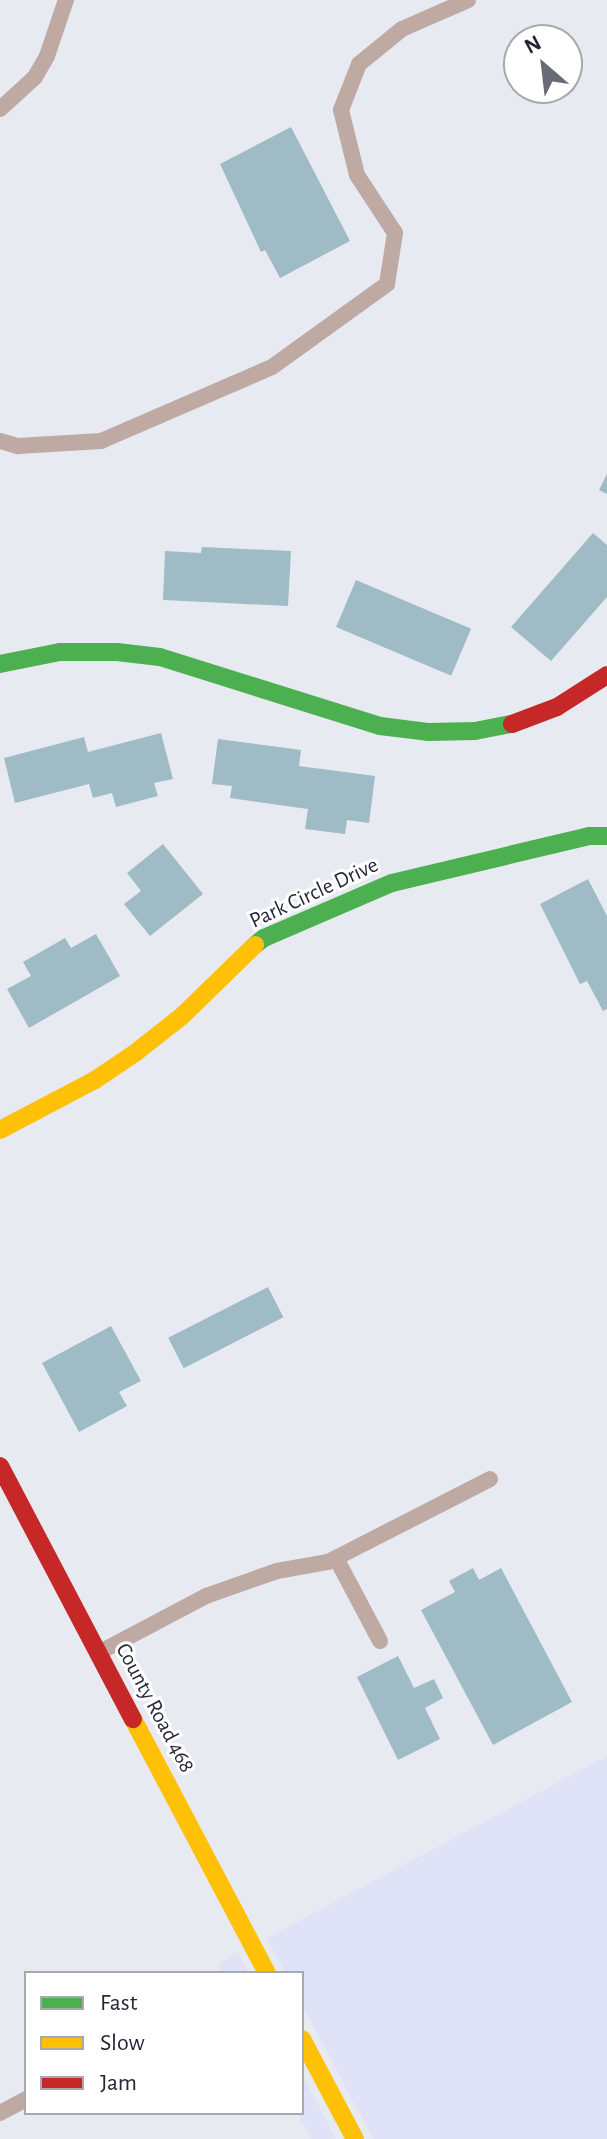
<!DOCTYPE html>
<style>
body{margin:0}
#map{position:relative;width:607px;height:2139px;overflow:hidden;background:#e8eaf2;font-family:"Alegreya Sans",sans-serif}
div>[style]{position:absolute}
.built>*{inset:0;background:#e0e3f8}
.building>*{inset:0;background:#9fbbc5;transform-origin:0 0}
.lane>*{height:16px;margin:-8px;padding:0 8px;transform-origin:8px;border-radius:8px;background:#bea9a3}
.fast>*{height:18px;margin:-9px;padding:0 9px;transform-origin:9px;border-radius:9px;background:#4caf50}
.slow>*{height:18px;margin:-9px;padding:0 9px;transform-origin:9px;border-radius:9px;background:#ffc107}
.jam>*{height:18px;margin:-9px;padding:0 9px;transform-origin:9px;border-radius:9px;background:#c62828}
span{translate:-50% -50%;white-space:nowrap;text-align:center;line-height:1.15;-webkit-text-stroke:6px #fff;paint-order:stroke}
.street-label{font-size:22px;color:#252737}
.legend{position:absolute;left:24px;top:1971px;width:280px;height:144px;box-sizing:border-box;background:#fff;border:2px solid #a8a9af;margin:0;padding:10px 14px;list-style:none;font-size:24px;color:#252737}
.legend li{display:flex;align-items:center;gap:16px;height:40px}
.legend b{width:40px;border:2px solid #a8a9af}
.north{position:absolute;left:503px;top:24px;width:80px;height:80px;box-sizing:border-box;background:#fff;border:2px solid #a8a9af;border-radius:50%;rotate:332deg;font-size:22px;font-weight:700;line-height:32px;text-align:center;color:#252737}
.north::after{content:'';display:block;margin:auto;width:28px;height:36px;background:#696b78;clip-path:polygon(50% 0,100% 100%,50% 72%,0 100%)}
</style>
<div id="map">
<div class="built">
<i style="clip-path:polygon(607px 1756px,607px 2139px,373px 2139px,302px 2005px,302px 1973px,285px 1973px,267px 1938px)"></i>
<i style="clip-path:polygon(238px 1953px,249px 1973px,223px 1973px,218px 1964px)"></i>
<i style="clip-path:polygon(302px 2074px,336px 2139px,311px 2139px,297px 2113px,302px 2113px)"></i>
</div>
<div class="building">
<i style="clip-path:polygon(291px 127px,350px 241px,280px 278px,265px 250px,261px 252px,220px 164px)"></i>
<i style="clip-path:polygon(607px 474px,607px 494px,599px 490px)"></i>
<i style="clip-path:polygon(593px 533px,607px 545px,607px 597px,551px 661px,511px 627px)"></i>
<i style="clip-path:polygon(202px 547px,291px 551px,288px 606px,163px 600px,165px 551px,201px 553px)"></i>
<i style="left:356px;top:580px;width:125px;height:51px;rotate:23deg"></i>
<i style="clip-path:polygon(161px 733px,173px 779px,154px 783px,158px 796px,116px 807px,112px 793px,93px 798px,89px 784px,15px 803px,4px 758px,84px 737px,88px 752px)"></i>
<i style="clip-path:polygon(218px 739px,301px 750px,299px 766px,375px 776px,369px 823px,347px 820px,345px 834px,305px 829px,308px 809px,230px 798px,232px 786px,212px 784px)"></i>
<i style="clip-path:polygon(163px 844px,203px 894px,150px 936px,124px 904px,141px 891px,127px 873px)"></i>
<i style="clip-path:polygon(588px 879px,607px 916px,607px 1009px,603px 1011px,587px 981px,580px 984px,540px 904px)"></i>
<i style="clip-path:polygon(96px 934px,120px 976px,29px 1028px,7px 989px,31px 976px,23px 962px,65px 938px,71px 948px)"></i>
<i style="left:268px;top:1287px;width:34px;height:112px;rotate:63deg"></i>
<i style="clip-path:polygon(111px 1326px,141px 1381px,119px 1392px,127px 1406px,79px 1432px,42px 1363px)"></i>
<i style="clip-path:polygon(473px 1568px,479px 1580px,501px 1568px,572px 1702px,493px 1745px,421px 1610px,455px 1592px,449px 1581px)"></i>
<i style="clip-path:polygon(398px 1656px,414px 1688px,434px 1679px,443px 1698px,425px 1708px,440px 1739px,398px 1760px,357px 1677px)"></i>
</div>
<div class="lane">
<i style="left:0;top:109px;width:47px;rotate:-42.4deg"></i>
<i style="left:35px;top:77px;width:24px;rotate:-60deg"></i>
<i style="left:47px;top:56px;width:59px;rotate:-71.3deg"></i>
<i style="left:0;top:441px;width:19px;rotate:16deg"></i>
<i style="left:18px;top:446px;width:83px;rotate:-3.4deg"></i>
<i style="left:101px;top:441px;width:186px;rotate:-23.4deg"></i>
<i style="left:272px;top:367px;width:142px;rotate:-35.8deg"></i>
<i style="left:387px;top:284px;width:52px;rotate:-81.1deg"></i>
<i style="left:395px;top:233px;width:69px;rotate:-123.2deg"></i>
<i style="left:357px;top:175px;width:67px;rotate:-103.8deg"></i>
<i style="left:341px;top:110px;width:49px;rotate:-68.6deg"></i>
<i style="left:359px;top:64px;width:55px;rotate:-39.1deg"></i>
<i style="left:402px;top:29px;width:72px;rotate:-23.7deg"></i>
<i style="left:336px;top:1558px;width:94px;rotate:62.1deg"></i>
<i style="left:100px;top:1652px;width:120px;rotate:-27.8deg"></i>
<i style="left:206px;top:1596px;width:75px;rotate:-19.4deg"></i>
<i style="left:277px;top:1571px;width:52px;rotate:-10deg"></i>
<i style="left:328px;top:1562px;width:182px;rotate:-27.1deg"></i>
<i style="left:0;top:2113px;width:30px;rotate:-28deg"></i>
</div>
<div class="fast">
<i style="left:0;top:664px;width:61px;rotate:-11.3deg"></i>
<i style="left:60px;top:652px;width:57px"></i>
<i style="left:117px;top:652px;width:43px;rotate:6.6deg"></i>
<i style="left:160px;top:657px;width:231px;rotate:17.4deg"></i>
<i style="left:380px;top:726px;width:48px;rotate:7.1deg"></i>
<i style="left:428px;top:732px;width:47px;rotate:-1.2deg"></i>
<i style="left:475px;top:731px;width:38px;rotate:-11deg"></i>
<i style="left:255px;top:945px;width:11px;rotate:-38deg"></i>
<i style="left:264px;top:938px;width:139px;rotate:-23.3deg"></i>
<i style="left:392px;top:883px;width:203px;rotate:-13.4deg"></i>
<i style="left:589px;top:836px;width:18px"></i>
</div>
<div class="slow">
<i style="left:0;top:1130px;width:107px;rotate:-27.8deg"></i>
<i style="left:95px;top:1080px;width:48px;rotate:-34deg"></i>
<i style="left:135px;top:1053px;width:60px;rotate:-38.2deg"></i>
<i style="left:182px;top:1016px;width:102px;rotate:-44.2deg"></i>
<i style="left:133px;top:1719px;width:287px;rotate:62.2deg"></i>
<i style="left:302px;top:2039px;width:113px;rotate:62.1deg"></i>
</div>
<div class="jam">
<i style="left:512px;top:724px;width:48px;rotate:-20.7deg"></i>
<i style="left:557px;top:707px;width:59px;rotate:-32.6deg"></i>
<i style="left:0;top:1466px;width:286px;rotate:62.3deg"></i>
</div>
<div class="street-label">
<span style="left:314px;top:893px;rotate:-25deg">Park Circle Drive</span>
<span style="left:155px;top:1708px;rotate:62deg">County Road 468</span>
</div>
<ul class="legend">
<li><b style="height:10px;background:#4caf50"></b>Fast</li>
<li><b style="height:10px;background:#ffc107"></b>Slow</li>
<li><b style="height:10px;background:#c62828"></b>Jam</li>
</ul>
<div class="north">N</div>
</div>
